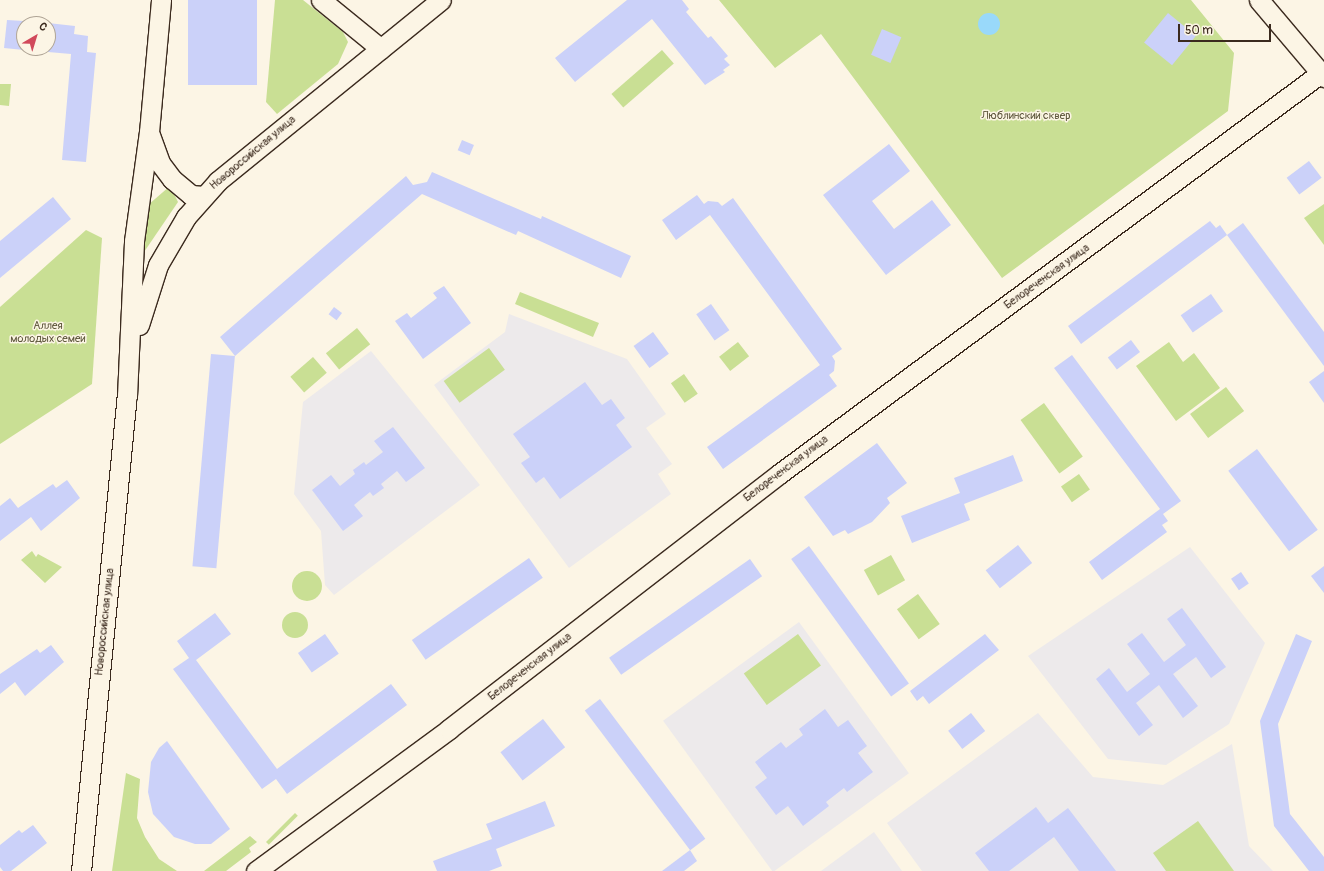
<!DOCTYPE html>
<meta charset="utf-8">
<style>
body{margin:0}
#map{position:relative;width:1324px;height:871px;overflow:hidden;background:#fcf5e5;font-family:Pangolin,sans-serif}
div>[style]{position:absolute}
.built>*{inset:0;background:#edeaeb;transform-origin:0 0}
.green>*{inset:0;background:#c9df94;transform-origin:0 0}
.round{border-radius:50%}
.water>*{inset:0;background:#99d9fa}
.building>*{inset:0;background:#cbd1f9;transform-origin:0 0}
.roads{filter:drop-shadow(1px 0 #3b2a1e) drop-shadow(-1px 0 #3b2a1e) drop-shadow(0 1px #3b2a1e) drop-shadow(0 -1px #3b2a1e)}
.secondary>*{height:19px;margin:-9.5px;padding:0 9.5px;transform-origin:9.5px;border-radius:9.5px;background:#fcf5e5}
span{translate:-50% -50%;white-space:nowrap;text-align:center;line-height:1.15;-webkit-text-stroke:3px #fcf5e5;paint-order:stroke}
.park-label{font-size:11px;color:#5e573c}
.street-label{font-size:11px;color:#3b2a1e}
.north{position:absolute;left:16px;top:16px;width:40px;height:40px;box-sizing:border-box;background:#fcf5e5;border:1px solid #afa495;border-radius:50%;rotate:38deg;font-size:11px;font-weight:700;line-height:16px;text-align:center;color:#3b2a1e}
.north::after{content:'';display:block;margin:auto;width:14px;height:18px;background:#d1495b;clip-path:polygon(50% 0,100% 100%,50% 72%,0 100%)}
.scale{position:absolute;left:1178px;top:24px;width:93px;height:18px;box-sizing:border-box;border:2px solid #3b2a1e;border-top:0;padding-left:5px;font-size:12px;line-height:14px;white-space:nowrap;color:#3b2a1e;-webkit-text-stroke:3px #fcf5e5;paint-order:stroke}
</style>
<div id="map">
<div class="built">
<i style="clip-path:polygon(509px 314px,627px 359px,666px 414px,646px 428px,672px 464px,658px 474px,671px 494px,569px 568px,434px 385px,505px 332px)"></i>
<i style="clip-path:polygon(371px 351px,480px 485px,334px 595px,325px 585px,321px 531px,294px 494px,303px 402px)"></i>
<i style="clip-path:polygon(1190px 547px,1265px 643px,1229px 724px,1166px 765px,1108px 759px,1028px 656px)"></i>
<i style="left:799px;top:622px;width:187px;height:168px;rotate:54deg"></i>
<i style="clip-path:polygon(1038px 713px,1093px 777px,1163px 785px,1232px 744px,1249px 846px,1273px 871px,922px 871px,887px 823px)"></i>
<i style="clip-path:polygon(874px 832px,902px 871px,821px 871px)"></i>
</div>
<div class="green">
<i style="clip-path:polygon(275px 0,303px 0,343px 32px,348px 42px,338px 64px,277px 114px,266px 102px)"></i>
<i style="clip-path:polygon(719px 0,1191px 0,1234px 53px,1228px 111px,1002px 278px,821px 34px,775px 68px)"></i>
<i style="left:662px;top:50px;width:18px;height:67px;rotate:49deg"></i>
<i style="clip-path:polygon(0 84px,11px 84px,9px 106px,0 105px)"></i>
<i style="clip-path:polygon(170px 186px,178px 202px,142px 255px,148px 205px)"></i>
<i style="clip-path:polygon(1324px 204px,1324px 245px,1304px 218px)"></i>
<i style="clip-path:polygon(86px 230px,102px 238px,92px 384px,0 444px,0 307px)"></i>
<i style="clip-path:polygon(520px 292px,599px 323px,593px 337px,515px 304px)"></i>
<i style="left:357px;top:328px;width:21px;height:40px;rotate:51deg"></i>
<i style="left:738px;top:342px;width:18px;height:24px;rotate:52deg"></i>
<i style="clip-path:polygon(1169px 342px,1183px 362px,1194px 353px,1220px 388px,1176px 421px,1136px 366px)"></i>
<i style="left:489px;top:348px;width:27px;height:56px;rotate:54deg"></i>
<i style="left:313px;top:357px;width:21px;height:30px;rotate:49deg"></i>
<i style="left:684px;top:374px;width:24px;height:16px;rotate:55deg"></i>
<i style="left:1226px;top:387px;width:30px;height:45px;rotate:53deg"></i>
<i style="left:1044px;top:403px;width:66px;height:29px;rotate:54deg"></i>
<i style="left:1079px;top:474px;width:19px;height:22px;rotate:55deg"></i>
<i style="clip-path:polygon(32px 551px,36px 557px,38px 554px,62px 567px,45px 583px,21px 560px)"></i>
<i style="left:891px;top:555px;width:29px;height:31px;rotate:61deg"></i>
<i class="round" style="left:292px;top:571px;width:30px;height:30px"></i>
<i style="left:918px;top:594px;width:37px;height:26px;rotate:54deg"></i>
<i class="round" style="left:282px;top:612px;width:26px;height:26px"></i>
<i style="left:798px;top:634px;width:39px;height:67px;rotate:54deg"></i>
<i style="clip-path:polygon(126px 773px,140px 779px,137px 818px,145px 837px,159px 859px,177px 871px,112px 871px)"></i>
<i style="left:295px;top:813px;width:4px;height:41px;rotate:45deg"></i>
<i style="clip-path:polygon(1198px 821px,1234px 871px,1166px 871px,1153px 853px)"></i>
<i style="clip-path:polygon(250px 836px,257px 842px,249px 848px,251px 852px,226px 871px,204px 871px)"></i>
</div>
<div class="water">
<i class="round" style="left:978px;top:13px;width:22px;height:22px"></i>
</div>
<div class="building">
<i style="left:188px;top:0;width:69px;height:85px"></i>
<i style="clip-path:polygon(627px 0,682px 0,689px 9px,686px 12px,708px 38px,711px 36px,728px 56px,724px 59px,730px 65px,723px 70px,725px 72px,705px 85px,652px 19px,575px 82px,555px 58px)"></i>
<i style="left:1168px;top:13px;width:36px;height:38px;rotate:39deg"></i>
<i style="clip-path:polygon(7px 20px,24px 21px,24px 50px,4px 48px)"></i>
<i style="clip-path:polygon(48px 23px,75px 26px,74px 34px,88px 36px,87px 52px,96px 53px,86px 162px,62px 160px,71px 54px,48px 52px)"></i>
<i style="left:882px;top:29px;width:21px;height:28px;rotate:23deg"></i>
<i style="left:462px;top:140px;width:13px;height:11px;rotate:23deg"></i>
<i style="clip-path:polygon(889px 144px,910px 171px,872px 201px,894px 229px,932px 200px,951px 225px,886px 275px,823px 195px)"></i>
<i style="left:1309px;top:161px;width:21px;height:28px;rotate:53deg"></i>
<i style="clip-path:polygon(432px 172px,541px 219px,542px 216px,631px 256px,621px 278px,518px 231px,516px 235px,422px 194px,235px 356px,220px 337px,406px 176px,413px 185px,427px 182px)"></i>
<i style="clip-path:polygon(697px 195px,704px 204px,708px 201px,718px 202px,722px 206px,733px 198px,842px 349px,832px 356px,835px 361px,834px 371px,829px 375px,837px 386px,723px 469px,707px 447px,820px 365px,710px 215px,676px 240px,662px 220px)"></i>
<i style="clip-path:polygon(53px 197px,71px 219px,0 278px,0 241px)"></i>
<i style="clip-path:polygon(1210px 221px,1216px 228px,1220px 225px,1227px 235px,1081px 344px,1068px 326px)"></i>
<i style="clip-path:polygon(1243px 223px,1324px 332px,1324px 366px,1227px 235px)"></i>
<i style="clip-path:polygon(444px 286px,471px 323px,423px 359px,395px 321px,407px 313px,411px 318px,437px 298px,433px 293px)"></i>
<i style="left:1211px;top:294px;width:21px;height:37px;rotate:55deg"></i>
<i style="left:711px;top:304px;width:32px;height:18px;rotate:55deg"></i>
<i style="left:334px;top:307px;width:10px;height:9px;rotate:37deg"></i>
<i style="left:653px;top:332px;width:27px;height:24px;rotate:54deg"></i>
<i style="left:1131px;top:340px;width:15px;height:29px;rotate:53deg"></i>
<i style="left:211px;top:354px;width:24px;height:213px;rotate:5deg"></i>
<i style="clip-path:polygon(1072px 355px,1181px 501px,1163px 514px,1168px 521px,1162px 525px,1167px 532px,1102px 580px,1089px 562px,1160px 509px,1054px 368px)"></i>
<i style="clip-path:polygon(1324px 371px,1324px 403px,1309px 382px)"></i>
<i style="clip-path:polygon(585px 382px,602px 405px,611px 399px,625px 418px,616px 425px,632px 447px,560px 499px,544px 477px,536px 483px,521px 463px,530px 457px,513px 434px)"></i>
<i style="clip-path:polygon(393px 427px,425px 468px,406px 482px,397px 471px,381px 484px,384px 488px,373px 496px,370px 492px,354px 505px,363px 516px,343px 531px,312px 490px,331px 475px,340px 486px,355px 474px,353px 470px,364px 462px,366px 465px,383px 452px,374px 441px)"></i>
<i style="clip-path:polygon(877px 443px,907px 483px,887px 498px,890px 503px,872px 522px,848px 534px,845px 530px,833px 536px,804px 497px)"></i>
<i style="left:1257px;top:449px;width:101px;height:36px;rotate:53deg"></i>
<i style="clip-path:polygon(1013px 455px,1023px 481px,964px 504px,970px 520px,912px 543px,901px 516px,960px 493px,954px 478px)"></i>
<i style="clip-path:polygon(67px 480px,80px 498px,41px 531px,31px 517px,0 541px,0 506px,10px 498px,18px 508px,53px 484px,56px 488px)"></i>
<i style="left:1018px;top:545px;width:23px;height:41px;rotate:52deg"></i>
<i style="left:809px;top:546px;width:170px;height:22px;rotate:54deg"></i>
<i style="left:529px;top:558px;width:24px;height:143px;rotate:55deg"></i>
<i style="left:750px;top:559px;width:21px;height:172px;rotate:55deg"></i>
<i style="clip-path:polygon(1324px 566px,1324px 593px,1311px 576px)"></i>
<i style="left:1241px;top:572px;width:14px;height:12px;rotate:56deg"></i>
<i style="clip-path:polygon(1182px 608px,1226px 667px,1211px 678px,1196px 657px,1173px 674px,1198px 706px,1183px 718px,1159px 685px,1136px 703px,1153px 725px,1139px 736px,1096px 679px,1109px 668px,1127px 692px,1150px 674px,1127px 644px,1142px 633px,1164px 662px,1186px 645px,1167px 619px)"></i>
<i style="clip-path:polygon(215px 613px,231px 634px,196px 660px,277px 769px,391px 684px,407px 705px,287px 794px,276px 779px,262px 789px,173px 669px,189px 658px,177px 641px)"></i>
<i style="left:325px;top:634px;width:24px;height:33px;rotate:55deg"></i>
<i style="clip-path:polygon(985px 634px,999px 650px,929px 704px,923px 696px,917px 701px,910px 691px)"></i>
<i style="clip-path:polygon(1296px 634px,1312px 641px,1278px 724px,1290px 814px,1324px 857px,1324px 871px,1309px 871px,1274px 826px,1260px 721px)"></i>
<i style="clip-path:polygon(51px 645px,64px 662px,25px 696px,15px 682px,0 694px,0 674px,37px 649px,40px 653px)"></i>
<i style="left:600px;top:699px;width:175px;height:19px;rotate:53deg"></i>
<i style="clip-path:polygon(825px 709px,838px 727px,848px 720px,867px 746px,858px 753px,873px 772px,847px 792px,844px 788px,826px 802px,829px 806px,803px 826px,788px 806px,776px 815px,755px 787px,767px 778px,755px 762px,781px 742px,786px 748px,803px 735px,799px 729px)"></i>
<i style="left:971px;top:713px;width:23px;height:29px;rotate:52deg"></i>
<i style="left:543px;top:719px;width:36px;height:54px;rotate:52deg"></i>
<i style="clip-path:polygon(167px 741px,230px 829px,211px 844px,195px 844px,174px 837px,153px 814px,148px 792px,151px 762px,159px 748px)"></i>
<i style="clip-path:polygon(545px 801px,555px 826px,496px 849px,502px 866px,489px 871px,437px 871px,433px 861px,492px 839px,486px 824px)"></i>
<i style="clip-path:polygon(1036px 807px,1048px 823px,1068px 808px,1116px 871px,1079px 871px,1054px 837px,1009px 871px,989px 871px,975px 853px)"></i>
<i style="clip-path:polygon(33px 825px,47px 843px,11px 871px,3px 871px,0 867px,0 845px,19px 830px,22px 833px)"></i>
<i style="clip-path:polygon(690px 850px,697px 861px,684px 871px,662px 871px)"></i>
</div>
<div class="roads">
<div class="secondary">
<i style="left:321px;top:0;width:77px;rotate:39.2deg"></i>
<i style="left:1259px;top:0;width:101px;rotate:49.8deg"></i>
<i style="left:150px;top:135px;width:30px;rotate:70deg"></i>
<i style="left:160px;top:163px;width:20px;rotate:53deg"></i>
<i style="left:172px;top:179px;width:25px;rotate:40deg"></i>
<i style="left:191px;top:195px;width:13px;rotate:4deg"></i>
<i style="left:139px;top:325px;width:63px;rotate:-72.4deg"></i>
<i style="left:158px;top:265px;width:56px;rotate:-59.7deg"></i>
<i style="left:186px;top:217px;width:48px;rotate:-48.4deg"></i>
<i style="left:218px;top:181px;width:287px;rotate:-39.1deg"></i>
<i style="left:81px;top:871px;width:477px;rotate:-84.5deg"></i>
<i style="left:127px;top:396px;width:155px;rotate:-87.4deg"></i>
<i style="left:134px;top:241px;width:110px;rotate:-82.2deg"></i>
<i style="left:149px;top:132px;width:133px;rotate:-84.8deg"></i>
<i style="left:256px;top:871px;width:240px;rotate:-36.3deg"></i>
<i style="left:449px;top:729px;width:417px;rotate:-37.7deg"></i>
<i style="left:779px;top:474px;width:674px;rotate:-36.5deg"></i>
</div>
</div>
<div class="park-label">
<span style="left:1026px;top:116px">Люблинский сквер</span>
<span style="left:48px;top:333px">Аллея<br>молодых семей</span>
</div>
<div class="street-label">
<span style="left:253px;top:153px;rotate:-40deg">Новороссийская улица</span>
<span style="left:1047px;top:277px;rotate:-36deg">Белореченская улица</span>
<span style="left:786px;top:469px;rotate:-37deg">Белореченская улица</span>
<span style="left:105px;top:622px;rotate:-84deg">Новороссийская улица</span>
<span style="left:530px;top:667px;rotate:-38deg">Белореченская улица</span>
</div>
<div class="north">С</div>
<div class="scale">50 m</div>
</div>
